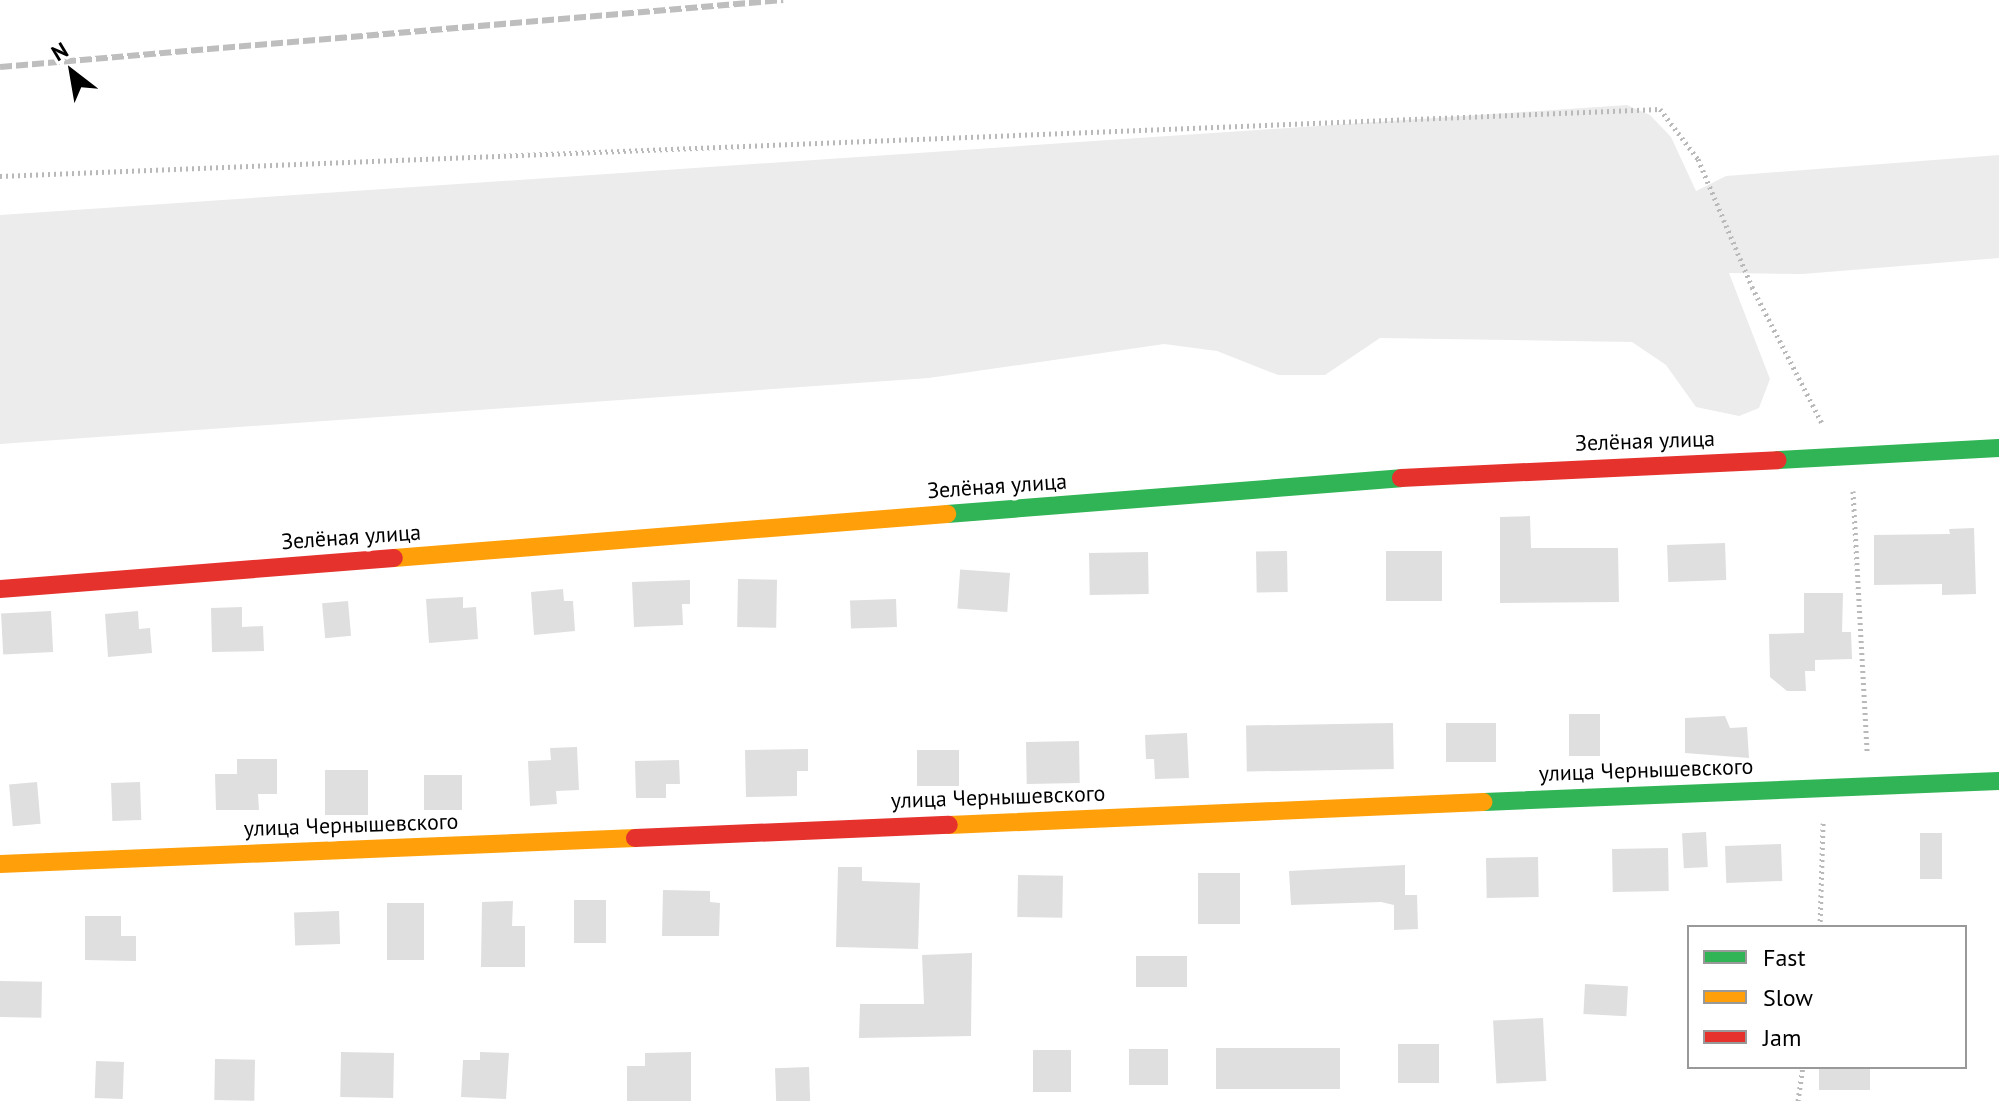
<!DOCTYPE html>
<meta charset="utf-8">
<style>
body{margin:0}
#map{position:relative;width:1999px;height:1101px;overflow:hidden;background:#fff;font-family:"PT Sans",sans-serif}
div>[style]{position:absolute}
.green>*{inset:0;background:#ececec}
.building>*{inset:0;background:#dfdfdf;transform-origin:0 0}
.path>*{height:5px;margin-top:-2.5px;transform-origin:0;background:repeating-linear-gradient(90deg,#b9b9b9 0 2px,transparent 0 6px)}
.fast>*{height:18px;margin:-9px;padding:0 9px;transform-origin:9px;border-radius:9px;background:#30b455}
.slow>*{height:18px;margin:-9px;padding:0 9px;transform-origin:9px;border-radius:9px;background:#ff9f0a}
.jam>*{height:18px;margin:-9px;padding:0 9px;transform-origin:9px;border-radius:9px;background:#e5322d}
.rail>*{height:6px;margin-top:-3px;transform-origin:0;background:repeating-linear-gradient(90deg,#bebebe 0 12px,transparent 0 16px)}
span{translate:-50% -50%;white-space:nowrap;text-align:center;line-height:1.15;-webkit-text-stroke:8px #fff;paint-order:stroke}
.street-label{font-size:22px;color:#000}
.legend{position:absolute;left:1687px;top:925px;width:280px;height:144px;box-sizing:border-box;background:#fff;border:2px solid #999;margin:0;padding:10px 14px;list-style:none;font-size:24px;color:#000}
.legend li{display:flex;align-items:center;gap:16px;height:40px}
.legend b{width:40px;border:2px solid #999}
.north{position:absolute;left:32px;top:32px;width:80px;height:80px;-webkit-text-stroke:6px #fff;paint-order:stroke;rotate:329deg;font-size:22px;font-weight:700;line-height:32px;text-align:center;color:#000}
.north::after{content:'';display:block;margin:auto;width:28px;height:36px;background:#000;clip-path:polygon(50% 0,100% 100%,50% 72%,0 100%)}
</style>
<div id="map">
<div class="green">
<i style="clip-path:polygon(1627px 105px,1650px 115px,1671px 137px,1696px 191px,1726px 176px,1999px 155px,1999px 258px,1803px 274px,1729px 273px,1770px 379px,1759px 408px,1739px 416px,1696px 407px,1666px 365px,1632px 342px,1380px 338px,1325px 375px,1278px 375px,1217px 351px,1164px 344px,929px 378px,0 444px,0 215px)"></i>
</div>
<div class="building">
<i style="clip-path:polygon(1530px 516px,1531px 548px,1618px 548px,1619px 602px,1500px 603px,1500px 517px)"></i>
<i style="clip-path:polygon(1974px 528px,1976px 594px,1942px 595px,1942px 584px,1874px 585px,1874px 535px,1950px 534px,1949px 529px)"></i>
<i style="left:1725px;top:543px;width:37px;height:58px;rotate:88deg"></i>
<i style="left:1287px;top:551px;width:41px;height:31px;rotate:89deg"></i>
<i style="left:1386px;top:551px;width:56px;height:50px"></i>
<i style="left:1148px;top:552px;width:42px;height:59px;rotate:89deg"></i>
<i style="left:1010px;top:573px;width:39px;height:50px;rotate:94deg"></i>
<i style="left:738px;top:579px;width:39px;height:48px;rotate:1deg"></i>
<i style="clip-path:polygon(690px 580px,690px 604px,682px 604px,683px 625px,634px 627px,632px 582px)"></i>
<i style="clip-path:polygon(563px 589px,564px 601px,573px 601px,575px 631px,534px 635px,531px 592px)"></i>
<i style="clip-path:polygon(1804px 593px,1843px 593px,1842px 632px,1851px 632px,1852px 659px,1815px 660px,1815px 671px,1805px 671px,1806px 691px,1787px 691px,1770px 677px,1769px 634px,1804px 633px)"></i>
<i style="clip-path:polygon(463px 597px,463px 608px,476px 607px,478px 639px,429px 643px,426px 599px)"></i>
<i style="left:896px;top:599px;width:28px;height:46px;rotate:88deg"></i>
<i style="left:348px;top:601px;width:35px;height:26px;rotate:85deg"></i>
<i style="clip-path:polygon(242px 607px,242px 627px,263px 626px,264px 651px,212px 652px,211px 608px)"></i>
<i style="left:51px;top:611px;width:41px;height:50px;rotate:87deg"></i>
<i style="clip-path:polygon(138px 611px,139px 629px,150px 628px,152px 653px,108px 657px,105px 614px)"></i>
<i style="left:1600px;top:714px;width:42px;height:31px;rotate:90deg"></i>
<i style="clip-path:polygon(1725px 716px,1730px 728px,1747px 727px,1749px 758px,1685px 753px,1685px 718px)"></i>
<i style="left:1393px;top:723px;width:46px;height:147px;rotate:89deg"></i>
<i style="left:1446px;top:723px;width:50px;height:39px"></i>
<i style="clip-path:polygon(1187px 733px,1189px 778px,1155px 779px,1154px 759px,1146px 759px,1145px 735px)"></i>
<i style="left:1079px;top:741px;width:42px;height:53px;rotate:89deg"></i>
<i style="clip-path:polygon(577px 747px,579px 790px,556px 791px,557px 804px,530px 806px,528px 761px,551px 760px,550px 748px)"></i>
<i style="clip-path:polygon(808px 749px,808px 771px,797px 771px,797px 796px,746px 797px,745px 750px)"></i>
<i style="left:917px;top:750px;width:42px;height:36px"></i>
<i style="clip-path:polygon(237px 759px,277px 759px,277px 794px,258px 794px,259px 810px,216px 810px,215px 774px,237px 774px)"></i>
<i style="clip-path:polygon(679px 760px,680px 784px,666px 784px,666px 798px,636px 798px,635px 761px)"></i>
<i style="left:325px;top:770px;width:43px;height:45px"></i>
<i style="left:424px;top:775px;width:38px;height:35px"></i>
<i style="left:37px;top:782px;width:42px;height:28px;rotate:85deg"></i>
<i style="left:140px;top:782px;width:38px;height:29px;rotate:88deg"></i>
<i style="left:1706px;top:832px;width:35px;height:24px;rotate:87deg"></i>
<i style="left:1920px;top:833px;width:22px;height:46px"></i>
<i style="left:1781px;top:844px;width:37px;height:56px;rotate:88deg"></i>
<i style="left:1668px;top:848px;width:43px;height:56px;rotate:89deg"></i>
<i style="left:1538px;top:857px;width:40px;height:52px;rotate:89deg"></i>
<i style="clip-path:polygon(1405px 865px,1405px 895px,1417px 895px,1418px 929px,1394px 930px,1394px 905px,1381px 902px,1291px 905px,1289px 871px)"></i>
<i style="clip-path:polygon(838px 867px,862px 867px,862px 881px,920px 883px,918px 949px,836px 947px)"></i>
<i style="left:1240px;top:873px;width:51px;height:42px;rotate:90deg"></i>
<i style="left:1018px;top:875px;width:45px;height:42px;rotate:1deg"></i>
<i style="clip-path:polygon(663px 890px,710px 891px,710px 902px,720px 903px,719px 936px,662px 936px)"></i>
<i style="left:574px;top:900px;width:32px;height:43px"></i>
<i style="clip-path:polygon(513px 901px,512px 926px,525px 926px,525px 967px,481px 967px,482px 902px)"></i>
<i style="left:387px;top:903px;width:37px;height:57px"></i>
<i style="left:339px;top:911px;width:33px;height:45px;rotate:88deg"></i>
<i style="clip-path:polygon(85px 916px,121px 916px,121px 936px,136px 936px,136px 961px,85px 960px)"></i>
<i style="clip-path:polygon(972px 953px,971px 1036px,859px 1038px,860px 1004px,924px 1004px,922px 955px)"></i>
<i style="left:1136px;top:956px;width:51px;height:31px"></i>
<i style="left:0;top:981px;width:42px;height:36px;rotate:1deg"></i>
<i style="left:1585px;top:984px;width:43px;height:30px;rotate:3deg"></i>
<i style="left:1543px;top:1018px;width:63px;height:50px;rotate:87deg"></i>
<i style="left:1398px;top:1044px;width:41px;height:39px"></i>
<i style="left:1216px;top:1048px;width:124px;height:41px"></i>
<i style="left:1129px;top:1049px;width:39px;height:36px"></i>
<i style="left:1033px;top:1050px;width:38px;height:42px"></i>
<i style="left:341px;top:1052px;width:53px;height:45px;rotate:1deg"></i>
<i style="clip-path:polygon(480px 1052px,509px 1053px,506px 1099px,461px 1097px,463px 1060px,480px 1060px)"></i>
<i style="clip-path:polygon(691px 1052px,691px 1101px,627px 1101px,627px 1066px,645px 1066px,645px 1053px)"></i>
<i style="left:215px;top:1059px;width:40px;height:41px;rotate:1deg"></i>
<i style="left:96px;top:1061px;width:28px;height:37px;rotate:2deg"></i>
<i style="left:809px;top:1067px;width:34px;height:34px;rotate:88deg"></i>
<i style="left:1819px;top:1067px;width:51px;height:23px"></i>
</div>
<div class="path">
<i style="left:0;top:176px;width:1661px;rotate:-2.31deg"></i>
<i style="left:1660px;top:109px;width:63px;rotate:52.8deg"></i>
<i style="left:1698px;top:159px;width:139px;rotate:67.1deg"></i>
<i style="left:1752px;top:287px;width:155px;rotate:62.8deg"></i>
<i style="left:1853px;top:491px;width:262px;rotate:86.9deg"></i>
<i style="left:1820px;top:927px;width:104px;rotate:-88.3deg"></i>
<i style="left:1798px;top:1101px;width:34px;rotate:-82deg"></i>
</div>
<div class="fast">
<i style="left:1778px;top:460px;width:221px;rotate:-3.1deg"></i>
<i style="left:947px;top:514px;width:455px;rotate:-4.5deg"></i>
<i style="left:1484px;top:802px;width:515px;rotate:-2.34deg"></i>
</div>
<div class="slow">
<i style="left:394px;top:558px;width:555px;rotate:-4.55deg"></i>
<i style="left:949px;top:825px;width:535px;rotate:-2.46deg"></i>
<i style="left:0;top:864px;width:636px;rotate:-2.34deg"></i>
</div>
<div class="jam">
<i style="left:1401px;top:478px;width:377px;rotate:-2.7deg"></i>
<i style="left:0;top:589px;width:395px;rotate:-4.5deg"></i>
<i style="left:635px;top:838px;width:314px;rotate:-2.4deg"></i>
</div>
<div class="rail">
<i style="left:0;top:67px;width:786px;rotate:-4.89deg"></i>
</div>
<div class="street-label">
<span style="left:1645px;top:441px;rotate:-2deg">Зелёная улица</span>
<span style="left:997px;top:486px;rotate:-4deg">Зелёная улица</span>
<span style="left:351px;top:537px;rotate:-4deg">Зелёная улица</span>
<span style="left:1646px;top:770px;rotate:-2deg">улица Чернышевского</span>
<span style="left:998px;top:797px;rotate:-2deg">улица Чернышевского</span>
<span style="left:351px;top:825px;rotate:-2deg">улица Чернышевского</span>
</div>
<ul class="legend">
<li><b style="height:10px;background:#30b455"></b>Fast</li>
<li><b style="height:10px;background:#ff9f0a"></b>Slow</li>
<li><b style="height:10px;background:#e5322d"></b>Jam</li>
</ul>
<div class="north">N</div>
</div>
